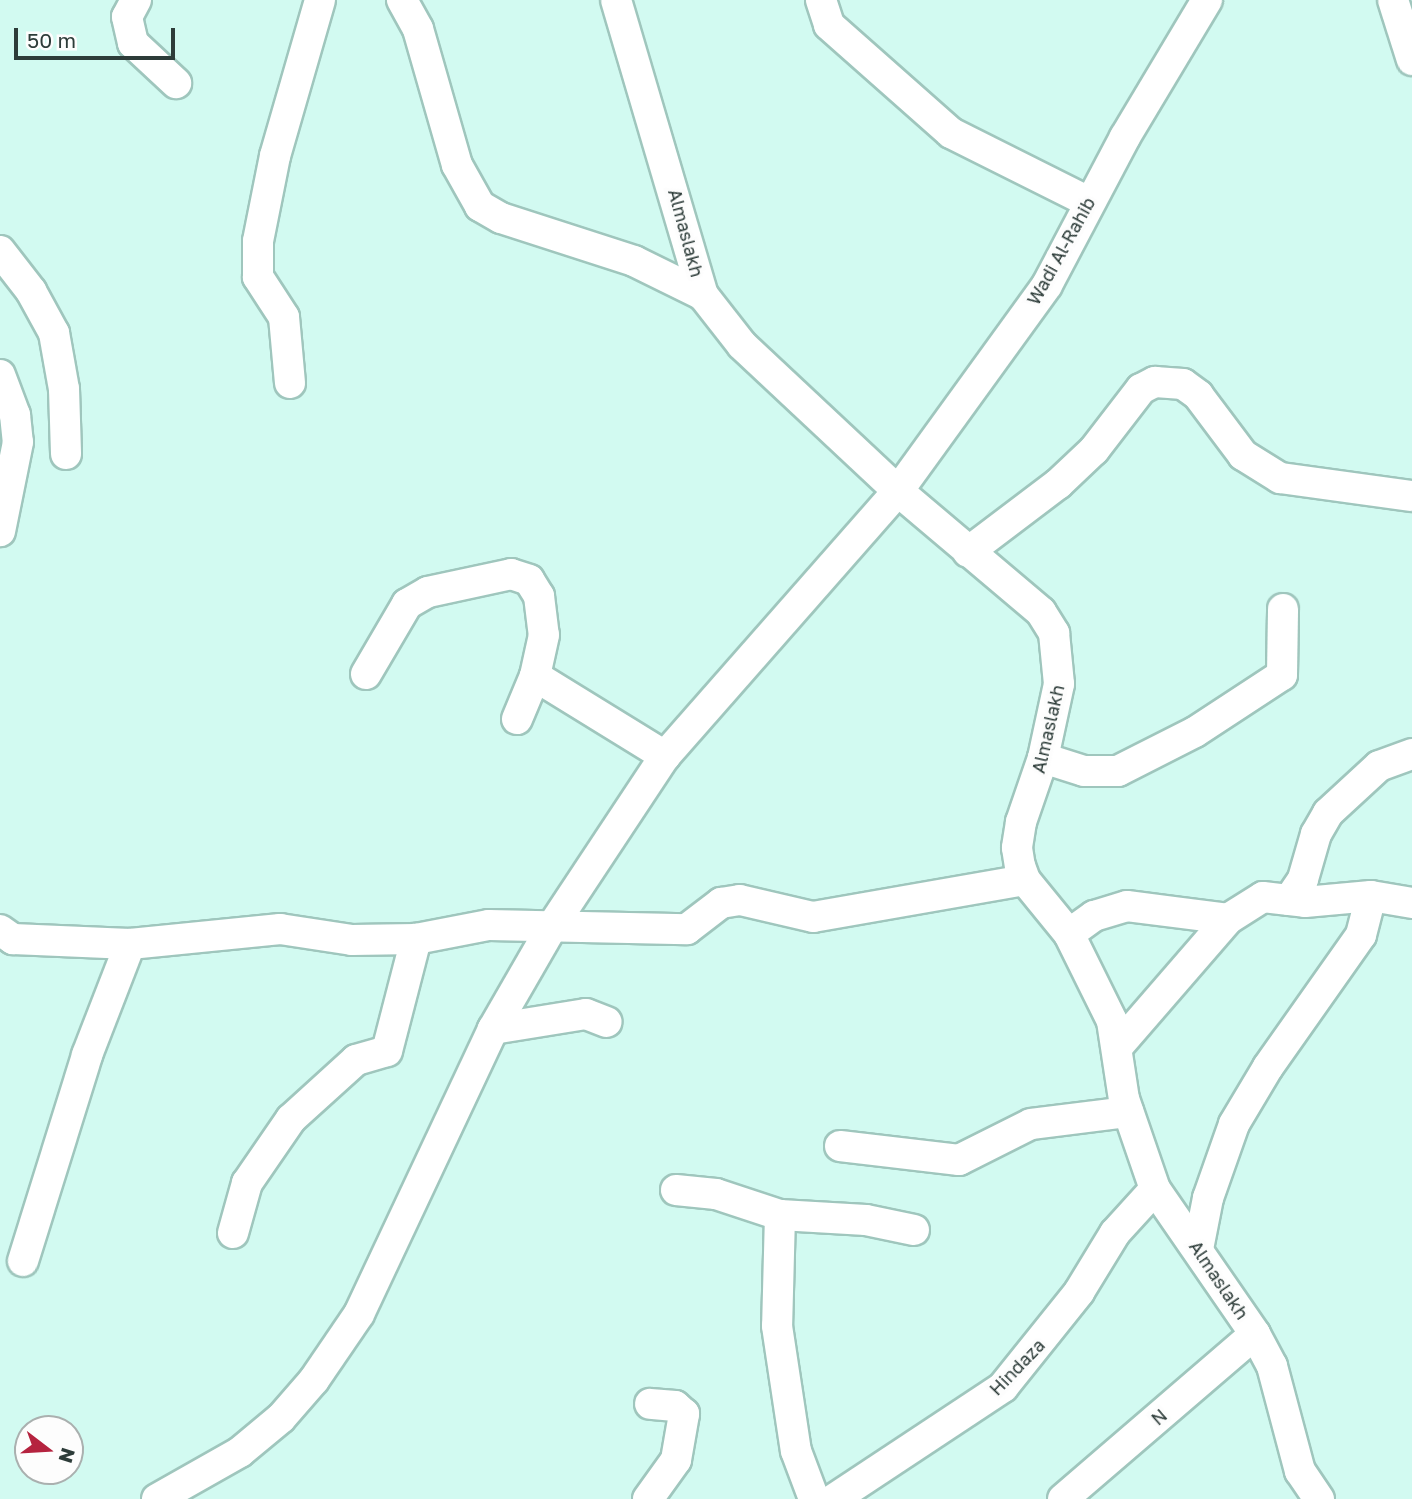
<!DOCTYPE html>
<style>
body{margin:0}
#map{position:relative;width:1412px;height:1499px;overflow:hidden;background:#d2faf1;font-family:"Golos Text",sans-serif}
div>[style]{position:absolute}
.roads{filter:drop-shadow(2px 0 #9fc6bd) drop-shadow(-2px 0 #9fc6bd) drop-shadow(0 2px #9fc6bd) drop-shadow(0 -2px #9fc6bd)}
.minor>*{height:30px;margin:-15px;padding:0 15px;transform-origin:15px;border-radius:15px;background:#fff}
span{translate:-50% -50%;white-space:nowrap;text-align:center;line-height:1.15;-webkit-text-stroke:7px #fdfdfd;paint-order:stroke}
.street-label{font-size:18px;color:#2d3c39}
.north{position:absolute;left:14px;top:1415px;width:70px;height:70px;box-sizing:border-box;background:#fdfdfd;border:2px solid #aab0af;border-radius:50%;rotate:107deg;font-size:19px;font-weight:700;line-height:28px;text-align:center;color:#2d3c39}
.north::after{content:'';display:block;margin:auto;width:24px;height:32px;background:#b5233f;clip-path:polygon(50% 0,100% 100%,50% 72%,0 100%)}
.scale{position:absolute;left:14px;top:28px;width:161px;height:32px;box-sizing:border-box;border:4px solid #2d3c39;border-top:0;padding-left:9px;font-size:21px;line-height:24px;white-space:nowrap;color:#2d3c39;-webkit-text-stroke:5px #fdfdfd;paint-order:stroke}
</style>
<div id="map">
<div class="roads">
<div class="minor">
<i style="left:136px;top:0;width:19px;rotate:118deg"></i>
<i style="left:127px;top:17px;width:27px;rotate:77deg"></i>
<i style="left:133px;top:43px;width:59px;rotate:42.9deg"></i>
<i style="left:402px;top:0;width:33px;rotate:61deg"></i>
<i style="left:418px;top:29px;width:141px;rotate:74deg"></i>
<i style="left:457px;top:165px;width:47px;rotate:60.7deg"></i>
<i style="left:480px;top:206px;width:24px;rotate:30deg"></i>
<i style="left:501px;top:218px;width:140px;rotate:17.9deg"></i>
<i style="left:634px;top:261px;width:77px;rotate:26.2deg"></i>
<i style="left:616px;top:0;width:308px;rotate:73.6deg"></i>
<i style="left:703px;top:295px;width:63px;rotate:52deg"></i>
<i style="left:742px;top:345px;width:214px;rotate:43.1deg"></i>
<i style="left:898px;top:491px;width:187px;rotate:40.2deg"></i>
<i style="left:1041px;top:612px;width:25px;rotate:58deg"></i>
<i style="left:1054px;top:633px;width:51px;rotate:84.4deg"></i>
<i style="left:1059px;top:684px;width:76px;rotate:102.2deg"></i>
<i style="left:1043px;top:758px;width:68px;rotate:109deg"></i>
<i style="left:1021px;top:822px;width:26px;rotate:99deg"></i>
<i style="left:1017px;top:848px;width:18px;rotate:81deg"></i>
<i style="left:1020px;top:866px;width:15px;rotate:70deg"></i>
<i style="left:1025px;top:880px;width:70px;rotate:50.8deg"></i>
<i style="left:1069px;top:934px;width:97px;rotate:63.7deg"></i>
<i style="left:1112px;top:1021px;width:79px;rotate:81.3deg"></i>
<i style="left:1124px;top:1099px;width:95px;rotate:71deg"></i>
<i style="left:1155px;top:1189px;width:176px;rotate:55.4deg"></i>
<i style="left:1255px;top:1334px;width:36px;rotate:62deg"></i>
<i style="left:1272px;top:1366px;width:109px;rotate:75.1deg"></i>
<i style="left:1300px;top:1471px;width:34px;rotate:56deg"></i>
<i style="left:821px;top:0;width:26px;rotate:72deg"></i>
<i style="left:829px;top:25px;width:163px;rotate:41.5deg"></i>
<i style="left:951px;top:133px;width:154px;rotate:26.6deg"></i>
<i style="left:1393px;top:0;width:63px;rotate:72.4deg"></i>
<i style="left:0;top:251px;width:51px;rotate:52.2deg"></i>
<i style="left:31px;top:291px;width:48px;rotate:61.3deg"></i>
<i style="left:54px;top:333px;width:57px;rotate:79.9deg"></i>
<i style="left:64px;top:389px;width:65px;rotate:88.2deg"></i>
<i style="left:0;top:375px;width:43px;rotate:69.4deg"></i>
<i style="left:15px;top:415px;width:27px;rotate:84deg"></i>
<i style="left:18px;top:442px;width:91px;rotate:101.4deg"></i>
<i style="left:290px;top:383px;width:66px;rotate:-95.2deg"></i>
<i style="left:284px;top:317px;width:48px;rotate:-123deg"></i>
<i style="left:258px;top:277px;width:36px;rotate:-90deg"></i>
<i style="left:258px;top:241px;width:87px;rotate:-78.7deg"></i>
<i style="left:275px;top:156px;width:162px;rotate:-73.9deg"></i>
<i style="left:968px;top:552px;width:113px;rotate:-37.1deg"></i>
<i style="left:1058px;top:484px;width:50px;rotate:-43.4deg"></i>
<i style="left:1094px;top:450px;width:77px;rotate:-52.4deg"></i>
<i style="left:1141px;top:389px;width:16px;rotate:-27deg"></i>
<i style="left:1155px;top:382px;width:28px;rotate:4deg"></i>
<i style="left:1183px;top:384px;width:19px;rotate:36deg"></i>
<i style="left:1198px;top:395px;width:75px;rotate:53.1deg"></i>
<i style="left:1243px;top:455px;width:44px;rotate:31.9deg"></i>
<i style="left:1280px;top:478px;width:133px;rotate:7.8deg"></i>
<i style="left:366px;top:674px;width:81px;rotate:-59.6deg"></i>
<i style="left:407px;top:604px;width:24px;rotate:-30deg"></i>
<i style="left:428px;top:592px;width:85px;rotate:-12.2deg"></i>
<i style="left:511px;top:574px;width:19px;rotate:18deg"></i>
<i style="left:529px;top:580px;width:19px;rotate:58deg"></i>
<i style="left:539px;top:596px;width:39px;rotate:83deg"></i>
<i style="left:544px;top:635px;width:42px;rotate:102.4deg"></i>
<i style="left:535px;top:676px;width:153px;rotate:31.6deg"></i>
<i style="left:517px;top:719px;width:47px;rotate:-67.3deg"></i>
<i style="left:1043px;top:758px;width:43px;rotate:17.6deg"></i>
<i style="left:1084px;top:771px;width:34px"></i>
<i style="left:1118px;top:771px;width:86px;rotate:-26.9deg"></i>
<i style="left:1195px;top:732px;width:104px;rotate:-33.2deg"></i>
<i style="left:1282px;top:675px;width:66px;rotate:-89.1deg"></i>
<i style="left:1289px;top:900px;width:25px;rotate:-56deg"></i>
<i style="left:1303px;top:879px;width:47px;rotate:-73.9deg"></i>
<i style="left:1316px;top:834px;width:24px;rotate:-60deg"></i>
<i style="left:1328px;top:813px;width:69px;rotate:-42.7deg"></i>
<i style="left:1379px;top:766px;width:35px;rotate:-20deg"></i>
<i style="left:0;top:930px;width:16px;rotate:35deg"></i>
<i style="left:13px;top:939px;width:117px;rotate:2.4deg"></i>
<i style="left:130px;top:944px;width:151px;rotate:-5.7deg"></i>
<i style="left:280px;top:929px;width:73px;rotate:8.7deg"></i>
<i style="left:352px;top:940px;width:64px;rotate:-0.9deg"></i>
<i style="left:416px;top:939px;width:74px;rotate:-10.9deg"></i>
<i style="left:489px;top:925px;width:198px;rotate:1.2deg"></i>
<i style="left:687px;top:929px;width:43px;rotate:-37.4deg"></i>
<i style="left:721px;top:903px;width:19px;rotate:-9deg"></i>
<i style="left:740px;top:900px;width:75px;rotate:13.1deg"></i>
<i style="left:813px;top:917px;width:215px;rotate:-9.9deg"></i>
<i style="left:1069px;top:934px;width:31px;rotate:-36deg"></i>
<i style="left:1094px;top:916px;width:34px;rotate:-17deg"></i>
<i style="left:1127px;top:906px;width:102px;rotate:7.3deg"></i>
<i style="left:1228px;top:919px;width:41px;rotate:-32.2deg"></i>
<i style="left:1263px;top:897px;width:42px;rotate:6.8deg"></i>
<i style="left:1305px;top:902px;width:66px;rotate:-5.2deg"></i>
<i style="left:1371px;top:896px;width:42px;rotate:9.7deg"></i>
<i style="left:493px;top:1029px;width:94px;rotate:-9.2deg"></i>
<i style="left:586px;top:1014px;width:22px;rotate:21deg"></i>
<i style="left:1119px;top:1045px;width:167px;rotate:-49.1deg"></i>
<i style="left:840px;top:1146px;width:120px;rotate:6.7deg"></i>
<i style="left:959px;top:1160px;width:80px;rotate:-26.6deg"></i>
<i style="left:1031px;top:1124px;width:98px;rotate:-7.1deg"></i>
<i style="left:676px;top:1190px;width:40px;rotate:5.7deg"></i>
<i style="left:716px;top:1194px;width:67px;rotate:18.2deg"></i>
<i style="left:780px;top:1215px;width:86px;rotate:3.3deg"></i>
<i style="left:866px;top:1220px;width:49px;rotate:11.8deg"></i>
<i style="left:780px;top:1215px;width:111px;rotate:91.5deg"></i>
<i style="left:777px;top:1326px;width:126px;rotate:81.4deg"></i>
<i style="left:796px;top:1451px;width:51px;rotate:69.4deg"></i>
<i style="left:233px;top:1233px;width:52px;rotate:-74.4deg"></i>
<i style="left:247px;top:1183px;width:78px;rotate:-55.5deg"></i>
<i style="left:291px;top:1119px;width:88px;rotate:-42.2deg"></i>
<i style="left:356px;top:1060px;width:32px;rotate:-16deg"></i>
<i style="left:387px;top:1051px;width:116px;rotate:-75.5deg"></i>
<i style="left:1198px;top:1249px;width:52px;rotate:-78.9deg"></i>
<i style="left:1208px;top:1198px;width:78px;rotate:-70.6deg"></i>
<i style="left:1234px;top:1124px;width:66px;rotate:-59.2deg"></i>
<i style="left:1268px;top:1067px;width:161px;rotate:-54.8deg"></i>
<i style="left:1361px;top:935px;width:40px;rotate:-75.6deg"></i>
<i style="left:23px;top:1261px;width:216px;rotate:-72.7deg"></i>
<i style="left:87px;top:1055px;width:119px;rotate:-68.8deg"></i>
<i style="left:157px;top:1499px;width:95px;rotate:-29.5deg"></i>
<i style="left:240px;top:1452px;width:53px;rotate:-39.7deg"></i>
<i style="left:281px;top:1418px;width:50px;rotate:-49deg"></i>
<i style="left:314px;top:1380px;width:80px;rotate:-55.7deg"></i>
<i style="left:359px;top:1314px;width:315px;rotate:-64.8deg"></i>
<i style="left:493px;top:1029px;width:120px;rotate:-60deg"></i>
<i style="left:553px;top:925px;width:203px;rotate:-56.5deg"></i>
<i style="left:665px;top:756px;width:353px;rotate:-48.7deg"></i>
<i style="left:898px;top:491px;width:254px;rotate:-54.1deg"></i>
<i style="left:1047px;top:285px;width:167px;rotate:-62.2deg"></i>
<i style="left:1125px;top:137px;width:160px;rotate:-59.1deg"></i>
<i style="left:648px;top:1499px;width:48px;rotate:-54.3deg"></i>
<i style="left:676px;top:1460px;width:47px;rotate:-80.1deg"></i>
<i style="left:684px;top:1414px;width:12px;rotate:-138deg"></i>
<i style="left:675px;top:1406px;width:25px;rotate:-175deg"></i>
<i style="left:834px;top:1499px;width:203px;rotate:-33.5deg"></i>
<i style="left:1003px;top:1387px;width:122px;rotate:-51.3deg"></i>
<i style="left:1079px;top:1292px;width:69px;rotate:-58.6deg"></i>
<i style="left:1115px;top:1233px;width:59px;rotate:-47.7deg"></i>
<i style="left:1063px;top:1499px;width:253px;rotate:-40.7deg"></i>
</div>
</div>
<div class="street-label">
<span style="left:686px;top:233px;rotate:75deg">Almaslakh</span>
<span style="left:1061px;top:251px;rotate:-61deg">Wadi Al-Rahib</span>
<span style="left:1048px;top:729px;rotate:-77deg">Almaslakh</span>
<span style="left:1219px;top:1280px;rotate:56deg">Almaslakh</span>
<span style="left:1017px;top:1367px;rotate:-46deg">Hindaza</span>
<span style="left:1159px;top:1417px;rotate:-41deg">N</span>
</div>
<div class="north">N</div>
<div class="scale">50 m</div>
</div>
